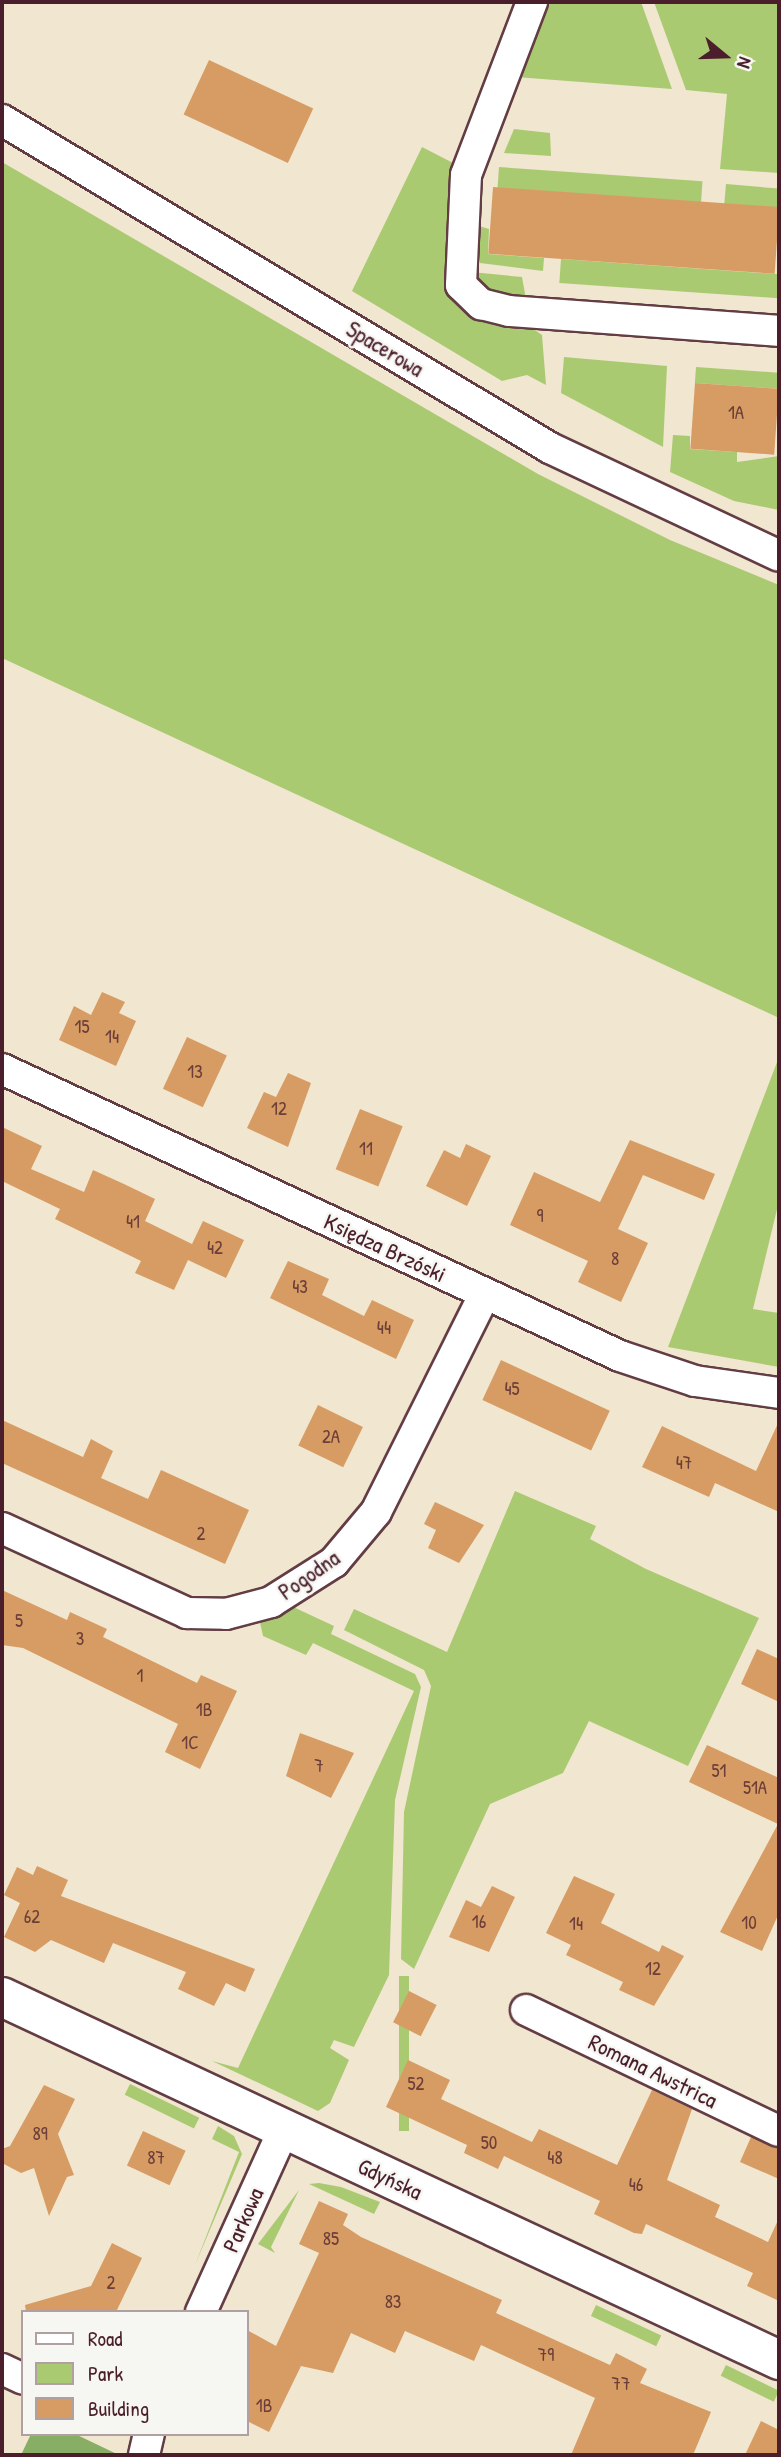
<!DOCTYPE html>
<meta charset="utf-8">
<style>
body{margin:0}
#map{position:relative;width:781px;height:2457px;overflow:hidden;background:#f1e6cf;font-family:"Patrick Hand",sans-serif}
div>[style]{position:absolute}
.green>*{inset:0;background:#aaca72;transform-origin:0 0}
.forest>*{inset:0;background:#87ae64}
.building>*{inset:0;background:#d79c63;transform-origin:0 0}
.roads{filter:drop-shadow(2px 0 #633d44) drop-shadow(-2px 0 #633d44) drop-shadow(0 2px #633d44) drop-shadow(0 -2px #633d44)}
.minor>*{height:30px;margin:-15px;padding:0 15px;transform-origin:15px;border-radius:15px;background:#fff}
.tertiary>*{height:38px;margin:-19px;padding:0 19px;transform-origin:19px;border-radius:19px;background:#fff}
span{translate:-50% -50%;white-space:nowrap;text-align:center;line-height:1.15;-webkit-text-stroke:5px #f6f6f2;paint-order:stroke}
.number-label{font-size:19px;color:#6d3e39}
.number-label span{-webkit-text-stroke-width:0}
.street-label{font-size:23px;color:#4a1f2b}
.frame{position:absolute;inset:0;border:4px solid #4a1f2b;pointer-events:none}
.legend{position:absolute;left:21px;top:2310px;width:228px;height:126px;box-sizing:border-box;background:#f6f6f2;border:2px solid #b1a0a2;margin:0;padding:9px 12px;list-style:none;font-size:21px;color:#4a1f2b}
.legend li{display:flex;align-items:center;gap:14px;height:35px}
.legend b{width:35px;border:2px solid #b1a0a2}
.north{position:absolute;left:690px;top:21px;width:70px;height:70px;-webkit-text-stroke:5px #f6f6f2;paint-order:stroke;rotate:109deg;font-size:19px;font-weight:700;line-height:28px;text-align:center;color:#4a1f2b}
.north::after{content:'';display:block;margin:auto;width:24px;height:32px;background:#4a1f2b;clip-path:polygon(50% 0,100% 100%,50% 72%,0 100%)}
</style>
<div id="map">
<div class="green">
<i style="clip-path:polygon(545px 2px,641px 2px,672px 89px,516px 77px)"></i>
<i style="clip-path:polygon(654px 2px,779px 2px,779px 173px,720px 169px,727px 94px,686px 90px)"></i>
<i style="clip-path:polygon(514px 129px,550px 133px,551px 156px,504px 153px)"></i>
<i style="clip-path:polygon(422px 147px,457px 165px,450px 188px,448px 278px,476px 316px,529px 326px,542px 335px,546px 385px,527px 375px,502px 381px,352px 291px)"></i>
<i style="clip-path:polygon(2px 162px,538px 474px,670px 540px,779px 585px,779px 1018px,2px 658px)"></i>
<i style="left:499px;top:167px;width:204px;height:21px;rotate:4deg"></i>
<i style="left:726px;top:184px;width:53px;height:20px;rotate:5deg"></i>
<i style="clip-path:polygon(479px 226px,489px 229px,488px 254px,544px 258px,543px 271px,480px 263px)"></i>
<i style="left:561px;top:259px;width:219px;height:24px;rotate:4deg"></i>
<i style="clip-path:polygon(471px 272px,522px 277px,526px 299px,487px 295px)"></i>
<i style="clip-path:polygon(564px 357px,667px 366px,663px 447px,561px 393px)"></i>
<i style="left:696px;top:367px;width:83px;height:16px;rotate:4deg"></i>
<i style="clip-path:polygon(673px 435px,690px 436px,690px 449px,737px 452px,737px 462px,779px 456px,779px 510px,734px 501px,670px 472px)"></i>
<i style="clip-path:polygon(779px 1057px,779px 1201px,753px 1309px,779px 1313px,779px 1367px,668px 1347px)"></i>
<i style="clip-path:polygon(515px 1491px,596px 1526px,590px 1539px,646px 1569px,759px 1618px,688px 1766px,589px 1721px,563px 1773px,490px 1804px,414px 1969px,401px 1959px,404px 1812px,431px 1686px,424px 1670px,344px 1630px,354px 1609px,447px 1652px)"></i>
<i style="clip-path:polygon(289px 1605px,334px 1626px,331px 1634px,415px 1674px,421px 1687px,395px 1800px,389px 1975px,354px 2047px,334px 2040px,330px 2048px,349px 2060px,330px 2103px,318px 2111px,212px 2061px,238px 2068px,414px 1691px,313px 1643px,306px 1655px,263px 1636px,259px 1618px)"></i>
<i style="left:399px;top:1976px;width:10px;height:155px"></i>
<i style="left:130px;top:2084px;width:77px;height:12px;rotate:26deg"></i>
<i style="clip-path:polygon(218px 2126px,234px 2136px,242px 2154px,195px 2265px,239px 2152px,212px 2139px)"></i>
<i style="clip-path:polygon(319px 2183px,341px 2187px,380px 2202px,374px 2214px,309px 2184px)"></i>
<i style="clip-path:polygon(299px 2190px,271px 2247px,275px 2253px,258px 2244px)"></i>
<i style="left:596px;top:2305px;width:72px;height:12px;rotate:25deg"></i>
<i style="left:726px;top:2365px;width:59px;height:12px;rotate:26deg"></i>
</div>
<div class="forest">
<i style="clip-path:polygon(31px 2434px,75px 2434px,119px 2455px,21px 2455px)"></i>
</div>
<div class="building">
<i style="left:209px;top:60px;width:115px;height:60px;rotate:25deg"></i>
<i style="left:493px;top:187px;width:287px;height:67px;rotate:4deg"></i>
<i style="left:695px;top:383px;width:84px;height:66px;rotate:4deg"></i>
<i style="clip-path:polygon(102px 992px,125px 1002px,119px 1013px,136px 1021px,116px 1066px,59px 1040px,74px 1006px,91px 1015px)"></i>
<i style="left:187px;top:1037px;width:44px;height:57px;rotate:25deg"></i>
<i style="clip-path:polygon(288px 1073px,311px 1083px,288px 1147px,247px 1128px,264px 1092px,276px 1097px)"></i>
<i style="left:360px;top:1109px;width:46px;height:65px;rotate:22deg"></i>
<i style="clip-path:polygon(2px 1127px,42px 1146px,31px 1169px,84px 1192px,93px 1170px,124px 1184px,155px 1199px,145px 1221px,192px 1244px,203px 1221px,244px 1240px,226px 1278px,188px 1260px,174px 1290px,135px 1273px,141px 1261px,55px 1219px,60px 1209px,2px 1181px)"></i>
<i style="clip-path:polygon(630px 1140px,715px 1174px,704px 1200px,643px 1175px,618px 1229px,648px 1243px,621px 1302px,578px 1282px,588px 1261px,510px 1225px,534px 1172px,600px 1202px)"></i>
<i style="clip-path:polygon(466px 1144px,491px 1156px,467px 1206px,426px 1186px,444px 1150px,460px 1158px)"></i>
<i style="clip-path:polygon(288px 1261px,329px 1279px,322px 1295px,364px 1316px,372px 1300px,414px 1320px,396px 1359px,270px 1298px)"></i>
<i style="left:501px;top:1360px;width:120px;height:44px;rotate:25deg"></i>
<i style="left:318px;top:1405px;width:50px;height:45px;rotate:26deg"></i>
<i style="clip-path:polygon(2px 1420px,83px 1457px,91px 1439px,113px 1451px,101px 1478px,148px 1499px,161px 1470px,249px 1510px,225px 1564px,2px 1463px)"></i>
<i style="clip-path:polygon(779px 1421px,779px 1512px,715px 1483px,709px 1497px,642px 1467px,662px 1426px,756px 1471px)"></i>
<i style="clip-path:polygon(435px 1502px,484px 1525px,459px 1563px,428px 1548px,436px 1530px,424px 1524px)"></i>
<i style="clip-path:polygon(2px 1590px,67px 1620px,70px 1612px,107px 1629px,103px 1637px,197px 1683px,201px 1675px,237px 1691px,200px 1769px,165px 1752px,178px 1724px,23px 1648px,2px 1645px)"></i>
<i style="clip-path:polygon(757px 1649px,779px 1659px,779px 1702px,741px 1684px)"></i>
<i style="clip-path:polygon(300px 1733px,354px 1753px,331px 1798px,286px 1776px)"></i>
<i style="clip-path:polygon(707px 1745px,779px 1778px,779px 1913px,762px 1951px,720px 1932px,778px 1824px,689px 1782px)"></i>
<i style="clip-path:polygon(37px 1866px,68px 1880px,61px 1896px,255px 1969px,245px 1992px,226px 1983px,214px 2006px,178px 1989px,186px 1972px,113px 1943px,104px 1963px,51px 1940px,35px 1952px,4px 1937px,20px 1903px,4px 1895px,17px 1867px,33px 1875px)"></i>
<i style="clip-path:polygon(574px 1876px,615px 1894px,601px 1923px,659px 1952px,662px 1945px,684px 1956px,654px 2006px,619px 1990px,623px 1982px,566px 1955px,571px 1945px,546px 1933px)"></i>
<i style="clip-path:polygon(492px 1886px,515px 1897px,489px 1952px,449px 1937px,466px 1900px,481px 1907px)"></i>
<i style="left:409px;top:1991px;width:31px;height:35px;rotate:27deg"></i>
<i style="clip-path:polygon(408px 2060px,450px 2080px,441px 2099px,532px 2142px,539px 2129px,617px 2165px,652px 2090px,692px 2109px,667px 2180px,720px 2205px,715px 2217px,768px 2242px,779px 2218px,779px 2301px,747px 2286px,753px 2273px,646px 2224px,642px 2234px,634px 2233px,594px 2214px,600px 2201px,504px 2156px,498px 2169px,464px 2153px,467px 2145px,386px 2107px)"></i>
<i style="clip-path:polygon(44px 2085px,75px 2099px,58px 2134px,74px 2175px,67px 2177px,49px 2216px,34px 2168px,21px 2173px,2px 2163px,2px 2149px,10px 2146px)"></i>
<i style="left:143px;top:2131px;width:47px;height:38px;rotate:25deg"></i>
<i style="clip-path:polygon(751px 2137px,779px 2148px,779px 2179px,740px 2162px)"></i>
<i style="clip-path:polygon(319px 2201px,348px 2214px,343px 2225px,361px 2237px,502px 2300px,496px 2313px,610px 2365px,616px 2353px,647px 2369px,640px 2383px,711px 2412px,693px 2455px,571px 2455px,595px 2398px,481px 2345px,474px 2361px,405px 2331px,395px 2353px,351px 2333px,333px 2373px,301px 2366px,269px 2432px,247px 2421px,247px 2330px,276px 2346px,319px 2253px,299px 2244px)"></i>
<i style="clip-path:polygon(112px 2243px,142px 2258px,116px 2312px,26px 2312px,25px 2305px,91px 2286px)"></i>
<i style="clip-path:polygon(761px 2421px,779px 2430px,779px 2455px,745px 2455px)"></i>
</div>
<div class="roads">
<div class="minor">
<i style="left:532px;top:2px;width:185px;rotate:110.9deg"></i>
<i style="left:466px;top:175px;width:110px;rotate:92.6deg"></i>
<i style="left:461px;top:285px;width:28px;rotate:44deg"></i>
<i style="left:481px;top:304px;width:29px;rotate:14deg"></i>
<i style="left:509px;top:311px;width:271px;rotate:4.2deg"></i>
<i style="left:2px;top:120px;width:639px;rotate:30.9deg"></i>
<i style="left:550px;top:448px;width:253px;rotate:25.2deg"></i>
<i style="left:2px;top:1069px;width:681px;rotate:24.91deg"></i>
<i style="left:620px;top:1356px;width:79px;rotate:18.4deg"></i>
<i style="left:695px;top:1381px;width:85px;rotate:8.1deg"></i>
<i style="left:2px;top:1528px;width:204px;rotate:24.7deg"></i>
<i style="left:187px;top:1613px;width:39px;rotate:1deg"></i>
<i style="left:226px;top:1614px;width:47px;rotate:-14.9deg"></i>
<i style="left:271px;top:1602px;width:75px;rotate:-32.4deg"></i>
<i style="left:334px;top:1562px;width:65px;rotate:-50deg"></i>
<i style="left:376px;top:1512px;width:242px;rotate:-63.5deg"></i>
<i style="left:526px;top:2010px;width:280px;rotate:25.6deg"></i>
<i style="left:201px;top:2312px;width:201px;rotate:-65.6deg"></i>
<i style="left:2px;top:2369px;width:23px;rotate:25deg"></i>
<i style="left:144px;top:2455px;width:22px;rotate:-77deg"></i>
</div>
<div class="tertiary">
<i style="left:2px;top:1997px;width:858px;rotate:25.04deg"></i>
</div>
</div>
<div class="number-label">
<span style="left:736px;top:413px">1A</span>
<span style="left:82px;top:1027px">15</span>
<span style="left:112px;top:1037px">14</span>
<span style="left:195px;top:1072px">13</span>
<span style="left:279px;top:1109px">12</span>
<span style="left:366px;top:1149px">11</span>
<span style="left:540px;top:1216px">9</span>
<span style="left:133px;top:1222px">41</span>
<span style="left:215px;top:1248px">42</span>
<span style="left:615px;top:1259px">8</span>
<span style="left:300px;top:1287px">43</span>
<span style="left:384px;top:1328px">44</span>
<span style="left:512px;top:1389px">45</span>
<span style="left:331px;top:1437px">2A</span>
<span style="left:684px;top:1463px">47</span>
<span style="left:201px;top:1534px">2</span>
<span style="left:19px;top:1621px">5</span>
<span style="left:80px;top:1639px">3</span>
<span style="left:140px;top:1676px">1</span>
<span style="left:204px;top:1710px">1B</span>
<span style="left:190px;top:1743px">1C</span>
<span style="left:319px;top:1766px">7</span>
<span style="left:719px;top:1771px">51</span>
<span style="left:755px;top:1788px">51A</span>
<span style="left:32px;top:1917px">62</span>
<span style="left:479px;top:1922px">16</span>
<span style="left:749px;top:1923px">10</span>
<span style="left:576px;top:1924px">14</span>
<span style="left:653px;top:1969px">12</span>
<span style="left:416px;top:2084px">52</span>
<span style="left:40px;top:2134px">89</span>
<span style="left:489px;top:2143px">50</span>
<span style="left:156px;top:2158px">87</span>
<span style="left:555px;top:2158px">48</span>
<span style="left:636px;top:2185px">46</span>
<span style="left:331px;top:2239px">85</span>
<span style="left:111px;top:2283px">2</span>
<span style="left:393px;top:2302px">83</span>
<span style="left:546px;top:2355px">79</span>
<span style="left:621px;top:2384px">77</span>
<span style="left:264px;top:2406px">1B</span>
</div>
<div class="street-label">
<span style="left:385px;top:349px;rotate:31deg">Spacerowa</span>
<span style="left:385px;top:1248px;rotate:25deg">Księdza Brzóski</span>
<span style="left:309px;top:1575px;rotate:-35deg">Pogodna</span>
<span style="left:653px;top:2071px;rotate:26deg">Romana Awstrica</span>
<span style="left:390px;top:2179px;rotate:25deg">Gdyńska</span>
<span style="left:243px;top:2220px;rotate:-66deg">Parkowa</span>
</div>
<div class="frame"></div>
<ul class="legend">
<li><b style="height:9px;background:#fff"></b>Road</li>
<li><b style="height:19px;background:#aaca72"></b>Park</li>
<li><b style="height:19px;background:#d79c63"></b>Building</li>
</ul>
<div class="north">N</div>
</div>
